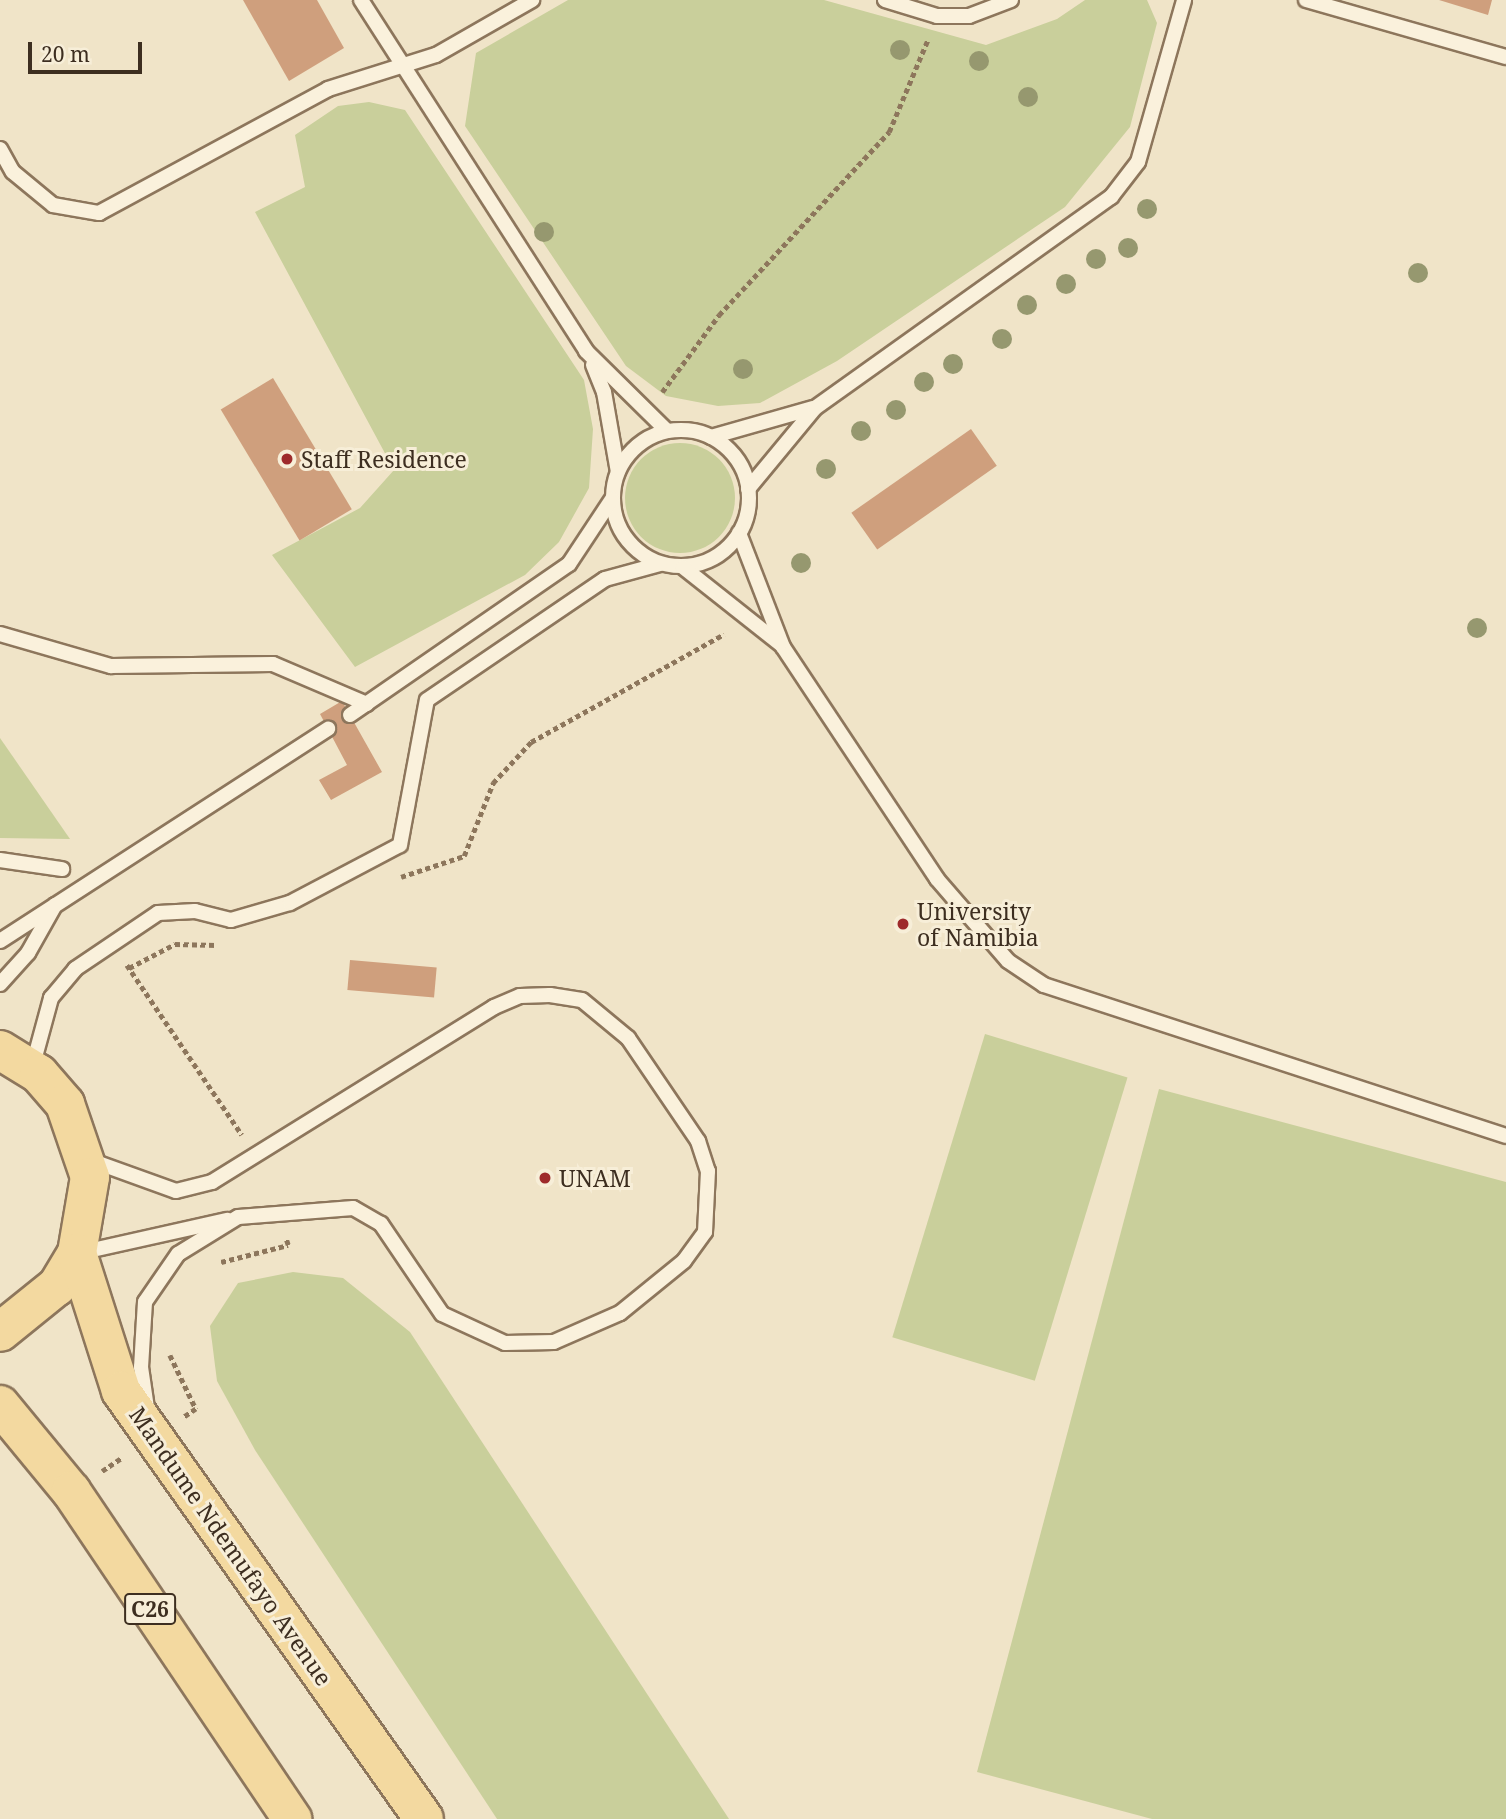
<!DOCTYPE html>
<style>
body{margin:0}
#map{position:relative;width:1506px;height:1819px;overflow:hidden;background:#f0e4c8;font-family:"Noto Serif",serif}
div>[style]{position:absolute}
.green>*{inset:0;background:#c9cf9b;transform-origin:0 0}
.round{border-radius:50%}
.building>*{inset:0;background:#cf9f7d;transform-origin:0 0}
.path>*{height:4.5px;margin-top:-2.25px;transform-origin:0;background:repeating-linear-gradient(90deg,#8d765c 0 5px,transparent 0 8.5px)}
.roads{filter:drop-shadow(2px 0 #8d765c) drop-shadow(-2px 0 #8d765c) drop-shadow(0 2px #8d765c) drop-shadow(0 -2px #8d765c)}
.lane>*{height:14px;margin:-7px;padding:0 7px;transform-origin:7px;border-radius:7px;background:#faf1dc}
.lane>.ring{margin:-7px;padding:0;box-sizing:content-box;background:none;border:14px solid #faf1dc;border-radius:50%}
.primary>*{height:38px;margin:-19px;padding:0 19px;transform-origin:19px;border-radius:19px;background:#f3d9a0}
.trees>*{width:20px;height:20px;margin:-10px;border-radius:50%;background:#96986f}
.dots>*{width:19px;height:19px;translate:-50% -50%;box-sizing:border-box;border:4px solid #f7eed8;border-radius:50%}
span{translate:-50% -50%;white-space:nowrap;text-align:center;line-height:1.15;-webkit-text-stroke:6px #f7eed8;paint-order:stroke}
.shield-label span{padding:2px 5px;background:#f7eed8;border:2px solid;border-radius:5px;-webkit-text-stroke-width:0}
.shield-label{font-size:21px;color:#3d2e20;font-weight:700}
.poi-label{font-size:23px;color:#3d2e20}
.left{translate:0 -50%;text-align:left}
.street-label{font-size:23px;color:#3d2e20}
.scale{position:absolute;left:28px;top:42px;width:114px;height:32px;box-sizing:border-box;border:4px solid #3d2e20;border-top:0;padding-left:9px;font-size:21px;line-height:24px;white-space:nowrap;color:#3d2e20;-webkit-text-stroke:5px #f7eed8;paint-order:stroke}
</style>
<div id="map">
<div class="green">
<i style="clip-path:polygon(568px 0,824px 0,986px 45px,1057px 19px,1085px 0,1147px 0,1157px 23px,1130px 127px,1065px 207px,837px 361px,760px 403px,718px 406px,666px 396px,626px 366px,465px 126px,476px 53px)"></i>
<i style="clip-path:polygon(369px 102px,405px 110px,584px 380px,593px 429px,589px 488px,559px 542px,525px 575px,355px 667px,272px 555px,360px 508px,394px 470px,255px 212px,305px 187px,295px 135px,338px 106px)"></i>
<i class="round" style="left:625px;top:443px;width:110px;height:110px"></i>
<i style="clip-path:polygon(0 738px,70px 839px,0 838px)"></i>
<i style="left:985px;top:1034px;width:149px;height:317px;rotate:17deg"></i>
<i style="clip-path:polygon(1159px 1089px,1506px 1182px,1506px 1819px,1152px 1819px,977px 1772px)"></i>
<i style="clip-path:polygon(293px 1272px,343px 1278px,410px 1332px,729px 1819px,497px 1819px,255px 1450px,217px 1381px,210px 1326px,238px 1283px)"></i>
</div>
<div class="building">
<i style="clip-path:polygon(243px 0,317px 0,344px 48px,289px 81px)"></i>
<i style="clip-path:polygon(1439px 0,1492px 0,1488px 15px)"></i>
<i style="left:273px;top:378px;width:153px;height:61px;rotate:59deg"></i>
<i style="left:971px;top:429px;width:45px;height:146px;rotate:55deg"></i>
<i style="clip-path:polygon(342px 701px,382px 772px,331px 800px,319px 780px,347px 765px,320px 714px)"></i>
<i style="left:350px;top:960px;width:87px;height:30px;rotate:5deg"></i>
</div>
<div class="path">
<i style="left:662px;top:392px;width:96px;rotate:-53.5deg"></i>
<i style="left:719px;top:315px;width:250px;rotate:-47.1deg"></i>
<i style="left:889px;top:132px;width:101px;rotate:-67.2deg"></i>
<i style="left:401px;top:877px;width:66px;rotate:-18.4deg"></i>
<i style="left:464px;top:856px;width:79px;rotate:-68.3deg"></i>
<i style="left:493px;top:783px;width:56px;rotate:-47.2deg"></i>
<i style="left:531px;top:742px;width:221px;rotate:-29.2deg"></i>
<i style="left:127px;top:965px;width:205px;rotate:55.9deg"></i>
<i style="left:129px;top:968px;width:52px;rotate:-27.6deg"></i>
<i style="left:175px;top:944px;width:42px;rotate:1.4deg"></i>
<i style="left:221px;top:1262px;width:69px;rotate:-14.2deg"></i>
<i style="left:288px;top:1245px;width:6px;rotate:-108deg"></i>
<i style="left:170px;top:1355px;width:60px;rotate:64.3deg"></i>
<i style="left:196px;top:1409px;width:14px;rotate:146deg"></i>
<i style="left:102px;top:1471px;width:23px;rotate:-34deg"></i>
</div>
<div class="roads">
<div class="lane">
<i style="left:361px;top:0;width:417px;rotate:57.3deg"></i>
<i style="left:586px;top:351px;width:114px;rotate:44.6deg"></i>
<i style="left:885px;top:0;width:54px;rotate:17.1deg"></i>
<i style="left:937px;top:16px;width:32px"></i>
<i style="left:969px;top:16px;width:45px;rotate:-20.9deg"></i>
<i style="left:1306px;top:0;width:208px;rotate:15.9deg"></i>
<i style="left:0;top:149px;width:26px;rotate:61deg"></i>
<i style="left:13px;top:172px;width:52px;rotate:39.5deg"></i>
<i style="left:53px;top:205px;width:47px;rotate:9.9deg"></i>
<i style="left:99px;top:213px;width:260px;rotate:-28.4deg"></i>
<i style="left:328px;top:89px;width:113px;rotate:-17.5deg"></i>
<i style="left:436px;top:55px;width:111px;rotate:-29.8deg"></i>
<i style="left:593px;top:365px;width:29px;rotate:68deg"></i>
<i style="left:604px;top:392px;width:81px;rotate:80.1deg"></i>
<i class="ring" style="left:613px;top:430px;width:122px;height:122px"></i>
<i style="left:711px;top:437px;width:106px;rotate:-15.9deg"></i>
<i style="left:748px;top:489px;width:105px;rotate:-50.4deg"></i>
<i style="left:815px;top:408px;width:364px;rotate:-35.5deg"></i>
<i style="left:1111px;top:197px;width:44px;rotate:-52.4deg"></i>
<i style="left:1138px;top:162px;width:168px;rotate:-74.1deg"></i>
<i style="left:739px;top:533px;width:122px;rotate:68.9deg"></i>
<i style="left:783px;top:647px;width:278px;rotate:56.4deg"></i>
<i style="left:937px;top:879px;width:108px;rotate:49.1deg"></i>
<i style="left:1008px;top:961px;width:43px;rotate:33.7deg"></i>
<i style="left:1044px;top:985px;width:486px;rotate:18.1deg"></i>
<i style="left:683px;top:567px;width:124px;rotate:38.4deg"></i>
<i style="left:0;top:634px;width:116px;rotate:16.1deg"></i>
<i style="left:111px;top:666px;width:162px;rotate:-0.7deg"></i>
<i style="left:273px;top:664px;width:102px;rotate:23.1deg"></i>
<i style="left:350px;top:715px;width:266px;rotate:-34.6deg"></i>
<i style="left:569px;top:564px;width:78px;rotate:-56.5deg"></i>
<i style="left:0;top:860px;width:63px;rotate:8.3deg"></i>
<i style="left:0;top:941px;width:391px;rotate:-32.9deg"></i>
<i style="left:0;top:984px;width:42px;rotate:-47.9deg"></i>
<i style="left:28px;top:953px;width:55px;rotate:-60.6deg"></i>
<i style="left:32px;top:1068px;width:73px;rotate:-74.8deg"></i>
<i style="left:51px;top:998px;width:38px;rotate:-50deg"></i>
<i style="left:75px;top:969px;width:100px;rotate:-34deg"></i>
<i style="left:158px;top:913px;width:37px;rotate:-3deg"></i>
<i style="left:195px;top:911px;width:37px;rotate:14deg"></i>
<i style="left:231px;top:920px;width:61px;rotate:-16.1deg"></i>
<i style="left:290px;top:903px;width:124px;rotate:-27.8deg"></i>
<i style="left:400px;top:845px;width:147px;rotate:-79.5deg"></i>
<i style="left:427px;top:700px;width:215px;rotate:-34.2deg"></i>
<i style="left:605px;top:579px;width:57px;rotate:-15.3deg"></i>
<i style="left:90px;top:1160px;width:91px;rotate:19.8deg"></i>
<i style="left:176px;top:1191px;width:37px;rotate:-14deg"></i>
<i style="left:212px;top:1182px;width:332px;rotate:-31.8deg"></i>
<i style="left:494px;top:1007px;width:28px;rotate:-23deg"></i>
<i style="left:520px;top:996px;width:30px;rotate:-2deg"></i>
<i style="left:550px;top:995px;width:32px;rotate:9deg"></i>
<i style="left:582px;top:1000px;width:60px;rotate:39.6deg"></i>
<i style="left:628px;top:1038px;width:125px;rotate:55.8deg"></i>
<i style="left:698px;top:1141px;width:32px;rotate:72deg"></i>
<i style="left:708px;top:1171px;width:61px;rotate:92.8deg"></i>
<i style="left:705px;top:1232px;width:36px;rotate:126deg"></i>
<i style="left:684px;top:1261px;width:82px;rotate:140.9deg"></i>
<i style="left:620px;top:1313px;width:72px;rotate:156.3deg"></i>
<i style="left:554px;top:1342px;width:49px;rotate:178.8deg"></i>
<i style="left:505px;top:1343px;width:69px;rotate:-155.3deg"></i>
<i style="left:442px;top:1314px;width:109px;rotate:-124.1deg"></i>
<i style="left:381px;top:1224px;width:32px;rotate:-150deg"></i>
<i style="left:353px;top:1208px;width:115px;rotate:175.5deg"></i>
<i style="left:238px;top:1217px;width:70px;rotate:148.3deg"></i>
<i style="left:178px;top:1254px;width:58px;rotate:124.5deg"></i>
<i style="left:145px;top:1302px;width:65px;rotate:93.5deg"></i>
<i style="left:141px;top:1367px;width:41px;rotate:81.7deg"></i>
<i style="left:79px;top:1253px;width:152px;rotate:-12.6deg"></i>
</div>
<div class="primary">
<i style="left:0;top:1050px;width:46px;rotate:31.6deg"></i>
<i style="left:39px;top:1074px;width:40px;rotate:49deg"></i>
<i style="left:65px;top:1104px;width:77px;rotate:71.1deg"></i>
<i style="left:90px;top:1177px;width:77px;rotate:99.7deg"></i>
<i style="left:77px;top:1253px;width:39px;rotate:121deg"></i>
<i style="left:57px;top:1286px;width:73px;rotate:141.1deg"></i>
<i style="left:77px;top:1253px;width:145px;rotate:72.3deg"></i>
<i style="left:121px;top:1391px;width:524px;rotate:54.7deg"></i>
<i style="left:0;top:1405px;width:112px;rotate:50.5deg"></i>
<i style="left:71px;top:1491px;width:396px;rotate:56deg"></i>
</div>
</div>
<div class="trees">
<i style="left:900px;top:50px"></i>
<i style="left:979px;top:61px"></i>
<i style="left:1028px;top:97px"></i>
<i style="left:1147px;top:209px"></i>
<i style="left:544px;top:232px"></i>
<i style="left:1128px;top:248px"></i>
<i style="left:1096px;top:259px"></i>
<i style="left:1418px;top:273px"></i>
<i style="left:1066px;top:284px"></i>
<i style="left:1027px;top:305px"></i>
<i style="left:1002px;top:339px"></i>
<i style="left:953px;top:364px"></i>
<i style="left:743px;top:369px"></i>
<i style="left:924px;top:382px"></i>
<i style="left:896px;top:410px"></i>
<i style="left:861px;top:431px"></i>
<i style="left:826px;top:469px"></i>
<i style="left:801px;top:563px"></i>
<i style="left:1477px;top:628px"></i>
</div>
<div class="dots">
<i style="left:287px;top:459px;background:#9e2a2b"></i>
<i style="left:903px;top:924px;background:#9e2a2b"></i>
<i style="left:545px;top:1178px;background:#9e2a2b"></i>
</div>
<div class="shield-label">
<span style="left:150px;top:1609px">C26</span>
</div>
<div class="poi-label">
<span class="left" style="left:301px;top:459px">Staff Residence</span>
<span class="left" style="left:917px;top:924px">University<br>of Namibia</span>
<span class="left" style="left:559px;top:1178px">UNAM</span>
</div>
<div class="street-label">
<span style="left:231px;top:1546px;rotate:55deg">Mandume Ndemufayo Avenue</span>
</div>
<div class="scale">20 m</div>
</div>
